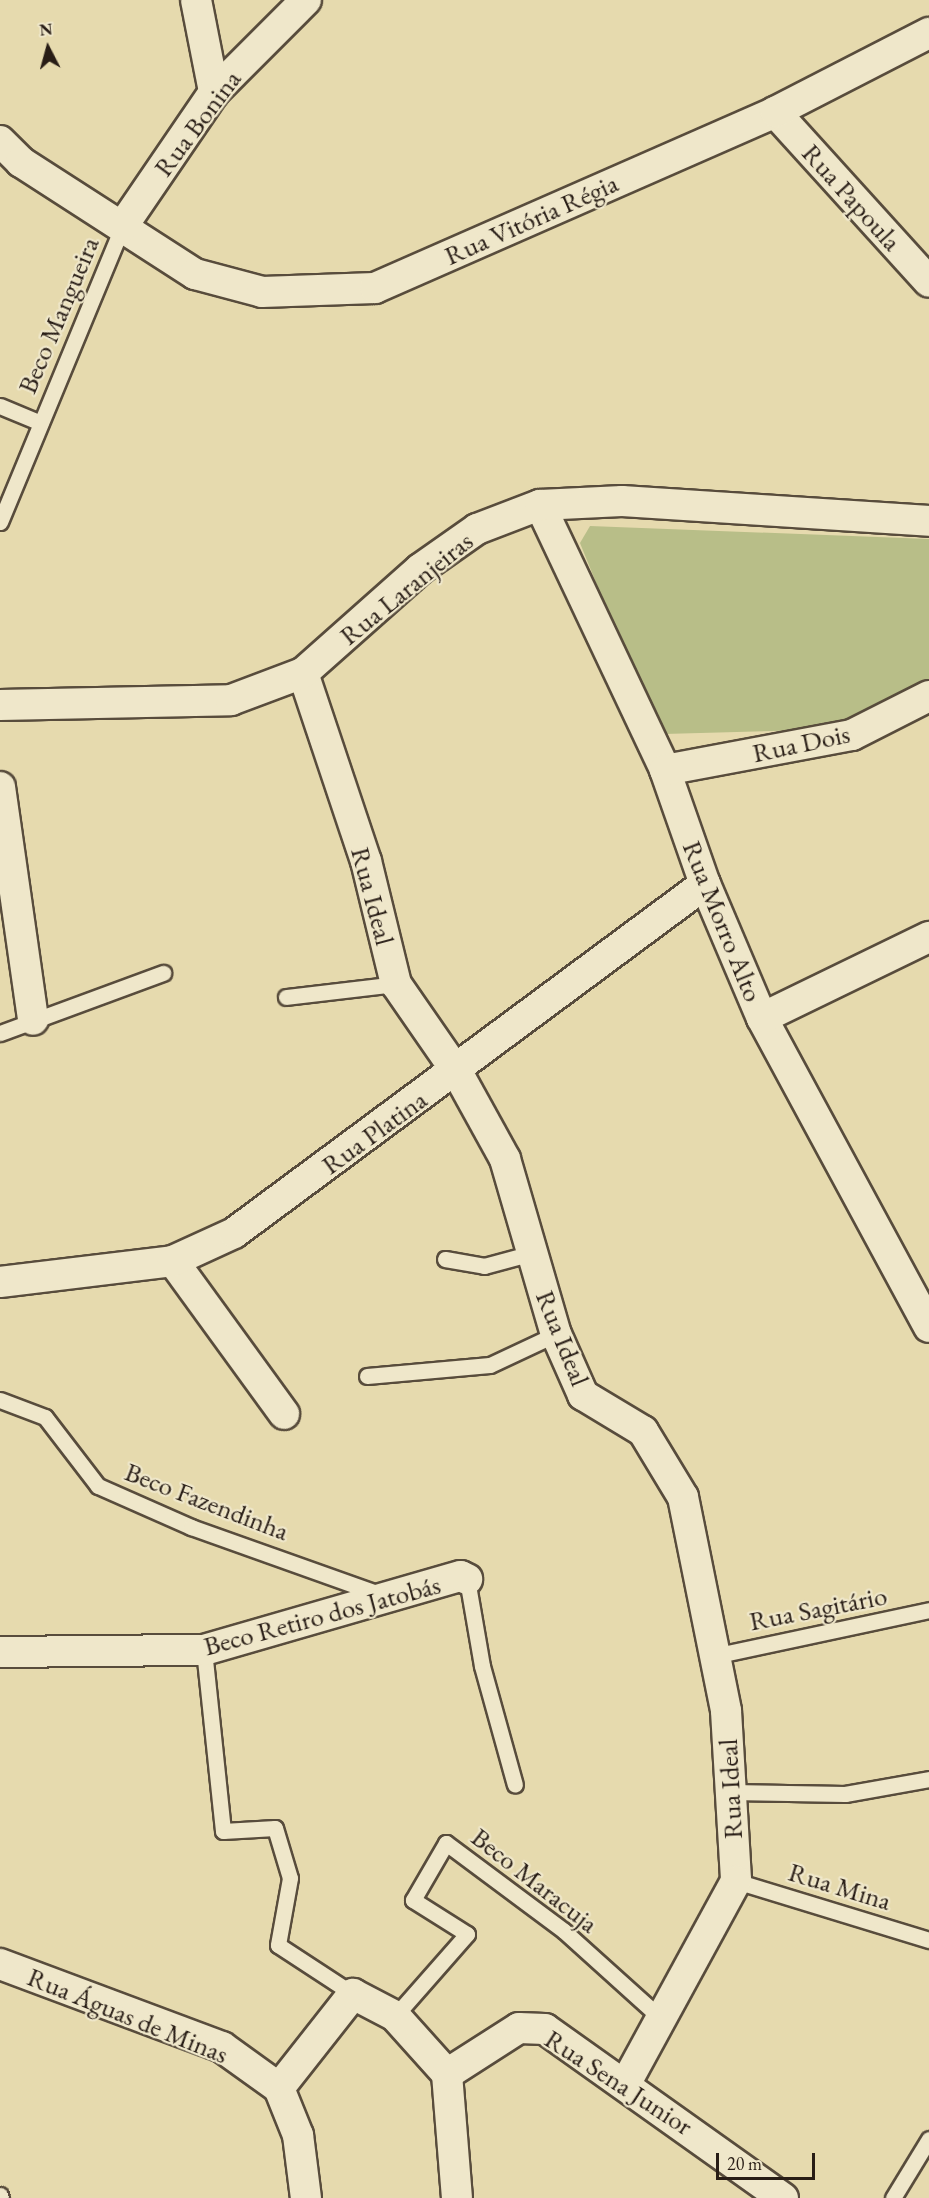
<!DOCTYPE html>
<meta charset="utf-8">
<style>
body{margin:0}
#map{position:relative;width:929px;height:2198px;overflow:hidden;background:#e6daae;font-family:"EB Garamond",serif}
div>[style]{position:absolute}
.green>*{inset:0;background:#b8be88}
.roads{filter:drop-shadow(2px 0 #584c3c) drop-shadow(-2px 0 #584c3c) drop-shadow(0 2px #584c3c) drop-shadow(0 -2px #584c3c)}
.lane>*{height:15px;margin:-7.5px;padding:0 7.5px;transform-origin:7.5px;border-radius:7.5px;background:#efe7ca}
.street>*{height:30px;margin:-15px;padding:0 15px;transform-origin:15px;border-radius:15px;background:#efe7ca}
span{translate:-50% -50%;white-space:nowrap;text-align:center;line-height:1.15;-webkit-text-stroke:4.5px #efe7ca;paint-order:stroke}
.street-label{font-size:27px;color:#281d16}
.north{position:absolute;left:18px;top:18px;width:60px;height:60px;-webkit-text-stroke:4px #efe7ca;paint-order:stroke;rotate:354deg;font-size:16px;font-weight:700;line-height:24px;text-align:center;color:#281d16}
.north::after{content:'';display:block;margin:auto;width:21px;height:27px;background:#281d16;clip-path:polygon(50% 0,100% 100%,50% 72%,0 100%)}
.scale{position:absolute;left:716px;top:2153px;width:99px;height:27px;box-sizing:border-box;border:3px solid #281d16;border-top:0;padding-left:8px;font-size:18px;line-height:21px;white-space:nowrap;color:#281d16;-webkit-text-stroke:4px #efe7ca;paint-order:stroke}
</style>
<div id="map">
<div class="green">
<i style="clip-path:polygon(590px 526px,929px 539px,929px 688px,843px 729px,664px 734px,653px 723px,580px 543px)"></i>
</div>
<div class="roads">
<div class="lane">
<i style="left:0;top:406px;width:44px;rotate:22.5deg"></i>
<i style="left:0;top:522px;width:319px;rotate:-67.5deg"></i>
<i style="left:286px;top:997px;width:111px;rotate:-6.7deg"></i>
<i style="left:0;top:1033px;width:174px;rotate:-20.2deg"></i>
<i style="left:445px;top:1259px;width:40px;rotate:10deg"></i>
<i style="left:484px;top:1266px;width:50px;rotate:-15.2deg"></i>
<i style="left:367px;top:1376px;width:123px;rotate:-5.1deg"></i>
<i style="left:490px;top:1365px;width:73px;rotate:-25.2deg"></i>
<i style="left:0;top:1400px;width:48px;rotate:20.7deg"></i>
<i style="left:45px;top:1417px;width:87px;rotate:52.5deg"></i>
<i style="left:98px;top:1486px;width:102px;rotate:23.8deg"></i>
<i style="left:191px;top:1527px;width:203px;rotate:19.6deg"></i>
<i style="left:467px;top:1579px;width:88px;rotate:80.2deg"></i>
<i style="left:482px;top:1666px;width:123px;rotate:74.5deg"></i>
<i style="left:204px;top:1650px;width:182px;rotate:84deg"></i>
<i style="left:223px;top:1831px;width:52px;rotate:-3.3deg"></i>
<i style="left:275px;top:1828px;width:52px;rotate:73.3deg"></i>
<i style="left:290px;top:1878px;width:68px;rotate:100.2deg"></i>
<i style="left:278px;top:1945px;width:90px;rotate:33.2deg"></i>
<i style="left:718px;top:1655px;width:216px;rotate:-12deg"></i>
<i style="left:731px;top:1792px;width:114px;rotate:1deg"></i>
<i style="left:845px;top:1794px;width:85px;rotate:-10.1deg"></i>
<i style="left:736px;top:1881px;width:202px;rotate:17deg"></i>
<i style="left:395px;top:2016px;width:109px;rotate:-48.7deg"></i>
<i style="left:467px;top:1934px;width:64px;rotate:-147.8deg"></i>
<i style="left:413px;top:1900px;width:66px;rotate:-59.9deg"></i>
<i style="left:446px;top:1843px;width:147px;rotate:36.7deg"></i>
<i style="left:564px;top:1931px;width:135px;rotate:42deg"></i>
<i style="left:0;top:2195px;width:3px;rotate:72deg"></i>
<i style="left:893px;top:2198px;width:69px;rotate:-58.6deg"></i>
</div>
<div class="street">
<i style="left:196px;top:0;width:94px;rotate:78.9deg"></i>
<i style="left:775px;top:112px;width:229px;rotate:47.8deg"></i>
<i style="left:0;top:141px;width:30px;rotate:45deg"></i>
<i style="left:21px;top:162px;width:207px;rotate:32.8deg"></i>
<i style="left:195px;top:274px;width:69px;rotate:15deg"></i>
<i style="left:262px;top:292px;width:113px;rotate:-2deg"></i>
<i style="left:375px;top:288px;width:437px;rotate:-23.7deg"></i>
<i style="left:775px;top:112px;width:173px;rotate:-27.2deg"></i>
<i style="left:122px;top:227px;width:163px;rotate:-55.7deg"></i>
<i style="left:214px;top:92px;width:130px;rotate:-45deg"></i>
<i style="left:540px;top:505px;width:293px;rotate:64.7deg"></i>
<i style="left:665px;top:770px;width:121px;rotate:70.7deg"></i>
<i style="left:705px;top:884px;width:146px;rotate:67deg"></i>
<i style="left:762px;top:1018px;width:351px;rotate:61.6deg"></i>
<i style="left:303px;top:673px;width:198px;rotate:71.5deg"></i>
<i style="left:366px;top:861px;width:127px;rotate:76.3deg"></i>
<i style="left:396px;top:984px;width:107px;rotate:55.3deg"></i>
<i style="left:457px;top:1072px;width:99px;rotate:61.1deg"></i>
<i style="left:505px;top:1159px;width:182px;rotate:73.8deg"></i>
<i style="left:556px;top:1334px;width:67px;rotate:66.1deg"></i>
<i style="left:583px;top:1395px;width:70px;rotate:31deg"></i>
<i style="left:643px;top:1431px;width:77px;rotate:58.8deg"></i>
<i style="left:683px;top:1497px;width:218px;rotate:78.6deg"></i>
<i style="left:726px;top:1711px;width:170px;rotate:86.6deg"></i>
<i style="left:736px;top:1881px;width:232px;rotate:118.6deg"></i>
<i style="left:0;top:705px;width:231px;rotate:-1.2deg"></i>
<i style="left:231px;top:700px;width:77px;rotate:-20.6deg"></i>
<i style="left:303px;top:673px;width:157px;rotate:-41.6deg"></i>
<i style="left:420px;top:569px;width:70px;rotate:-35.1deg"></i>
<i style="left:477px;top:529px;width:67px;rotate:-20.9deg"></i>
<i style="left:540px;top:505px;width:82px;rotate:-2.8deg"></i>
<i style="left:622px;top:501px;width:308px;rotate:3.7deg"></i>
<i style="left:665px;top:770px;width:190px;rotate:-10.6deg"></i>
<i style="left:852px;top:735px;width:86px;rotate:-26.9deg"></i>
<i style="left:0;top:787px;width:235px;rotate:81.9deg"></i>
<i style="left:762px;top:1018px;width:186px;rotate:-25.9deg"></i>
<i style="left:173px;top:1261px;width:189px;rotate:54deg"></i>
<i style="left:0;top:1282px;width:174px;rotate:-6.9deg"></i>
<i style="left:173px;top:1261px;width:67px;rotate:-24.7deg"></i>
<i style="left:234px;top:1233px;width:586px;rotate:-36.54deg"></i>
<i style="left:0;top:1652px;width:204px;rotate:-0.6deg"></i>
<i style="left:204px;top:1650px;width:267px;rotate:-16.1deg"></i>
<i style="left:461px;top:1576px;width:7px;rotate:27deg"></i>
<i style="left:0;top:1964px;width:237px;rotate:20.5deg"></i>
<i style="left:222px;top:2047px;width:70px;rotate:35.7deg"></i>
<i style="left:279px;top:2088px;width:51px;rotate:68deg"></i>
<i style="left:298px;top:2135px;width:64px;rotate:82.8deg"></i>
<i style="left:447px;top:2074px;width:85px;rotate:-32.6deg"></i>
<i style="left:519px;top:2028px;width:26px;rotate:2deg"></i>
<i style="left:545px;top:2029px;width:292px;rotate:35.4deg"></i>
<i style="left:279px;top:2088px;width:120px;rotate:-51.8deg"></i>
<i style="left:353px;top:1994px;width:47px;rotate:27.6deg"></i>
<i style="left:395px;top:2016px;width:78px;rotate:48.1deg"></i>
<i style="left:447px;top:2074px;width:124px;rotate:85.4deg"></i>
</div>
</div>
<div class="street-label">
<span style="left:197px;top:123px;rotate:-53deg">Rua Bonina</span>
<span style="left:852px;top:197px;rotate:48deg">Rua Papoula</span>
<span style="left:531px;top:219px;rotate:-24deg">Rua Vitória Régia</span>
<span style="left:58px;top:315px;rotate:-67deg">Beco Mangueira</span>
<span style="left:406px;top:588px;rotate:-39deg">Rua Laranjeiras</span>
<span style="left:801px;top:743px;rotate:-12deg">Rua Dois</span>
<span style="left:373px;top:896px;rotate:75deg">Rua Ideal</span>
<span style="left:723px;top:921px;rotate:68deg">Rua Morro Alto</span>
<span style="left:374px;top:1132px;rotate:-36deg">Rua Platina</span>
<span style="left:563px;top:1338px;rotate:68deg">Rua Ideal</span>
<span style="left:207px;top:1501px;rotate:21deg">Beco Fazendinha</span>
<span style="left:818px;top:1608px;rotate:-11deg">Rua Sagitário</span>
<span style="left:322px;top:1615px;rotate:-15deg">Beco Retiro dos Jatobás</span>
<span style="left:730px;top:1789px;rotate:-93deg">Rua Ideal</span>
<span style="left:535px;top:1880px;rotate:38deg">Beco Maracuja</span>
<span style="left:840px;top:1886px;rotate:17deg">Rua Mina</span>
<span style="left:128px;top:2015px;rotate:22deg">Rua Águas de Minas</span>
<span style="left:619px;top:2082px;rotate:33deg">Rua Sena Junior</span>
</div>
<div class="north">N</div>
<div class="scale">20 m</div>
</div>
